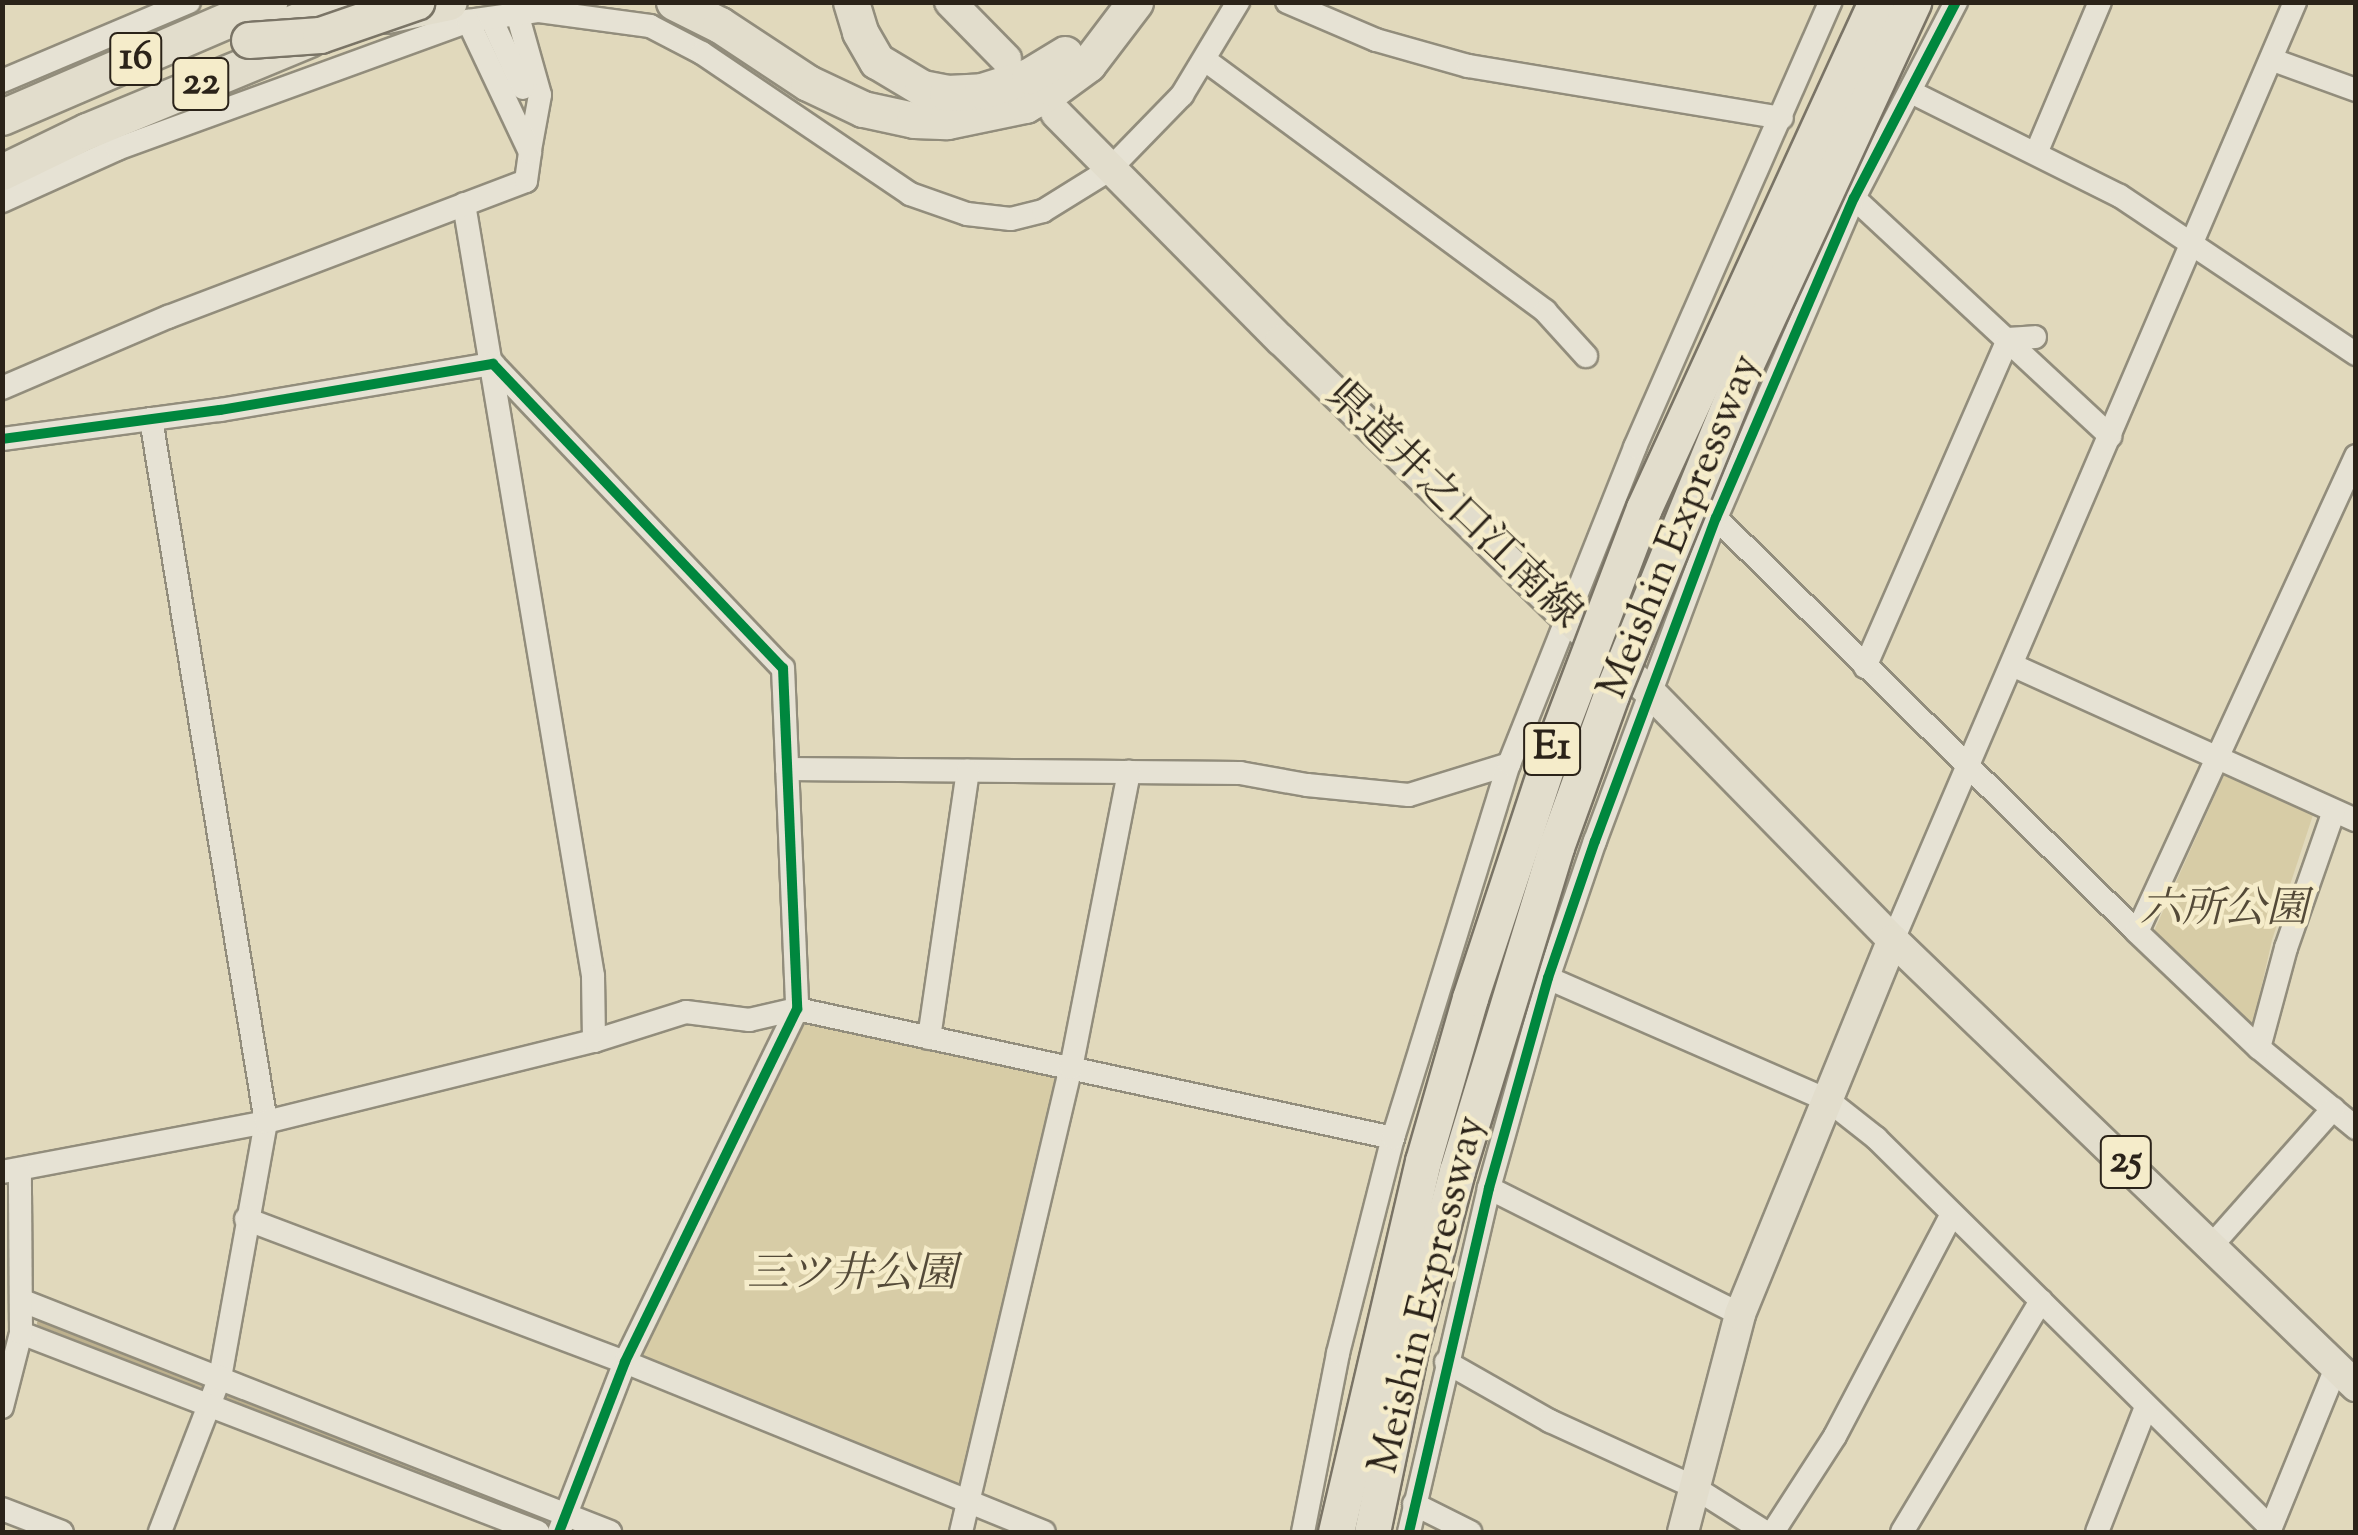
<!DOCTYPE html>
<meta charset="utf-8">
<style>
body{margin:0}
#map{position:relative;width:2358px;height:1535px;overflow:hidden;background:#e1d9bc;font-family:"Sorts Mill Goudy","Noto Serif JP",serif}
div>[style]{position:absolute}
.green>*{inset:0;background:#d7cca6}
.stream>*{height:6px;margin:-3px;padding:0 3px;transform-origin:3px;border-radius:3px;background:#bdb18e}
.roads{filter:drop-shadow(2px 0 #928d7c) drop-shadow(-2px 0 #928d7c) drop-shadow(0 2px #928d7c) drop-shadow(0 -2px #928d7c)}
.minor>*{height:22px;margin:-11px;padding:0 11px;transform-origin:11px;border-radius:11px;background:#e6e2d4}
.major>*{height:30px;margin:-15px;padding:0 15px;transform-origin:15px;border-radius:15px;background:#e2ddcc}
.highway>*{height:35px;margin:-17.5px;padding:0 17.5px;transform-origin:17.5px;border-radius:17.5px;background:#e2ddcc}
.bridges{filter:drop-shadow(2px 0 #7a7466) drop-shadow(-2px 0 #7a7466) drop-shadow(0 2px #7a7466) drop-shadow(0 -2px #7a7466)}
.highway-bridge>*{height:35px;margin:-17.5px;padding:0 17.5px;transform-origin:17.5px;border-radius:17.5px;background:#e2ddcc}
.cycleway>*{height:10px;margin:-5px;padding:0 5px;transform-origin:5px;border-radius:5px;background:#00873e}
span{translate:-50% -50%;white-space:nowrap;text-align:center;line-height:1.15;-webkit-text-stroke:9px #f5ecca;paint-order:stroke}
.shield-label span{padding:2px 8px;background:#f5ecca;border:2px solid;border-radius:8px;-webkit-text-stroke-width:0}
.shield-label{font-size:40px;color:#2b2319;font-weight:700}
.street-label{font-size:42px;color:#2b2319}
.park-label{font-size:42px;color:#544a38;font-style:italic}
.frame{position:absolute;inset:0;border:5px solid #2b2319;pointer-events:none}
</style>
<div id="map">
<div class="green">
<i style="clip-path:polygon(2225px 773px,2313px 815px,2272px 940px,2252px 1029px,2154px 931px)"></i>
<i style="clip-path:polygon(797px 1009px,1071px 1068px,967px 1505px,625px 1362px)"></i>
</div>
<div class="stream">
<i style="left:40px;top:1323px;width:174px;rotate:21.3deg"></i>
<i style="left:228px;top:1397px;width:291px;rotate:21.8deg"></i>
</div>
<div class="roads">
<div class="minor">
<i style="left:1287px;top:2px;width:97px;rotate:23.1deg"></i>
<i style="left:1376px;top:40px;width:96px;rotate:15.8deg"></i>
<i style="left:1468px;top:66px;width:318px;rotate:9.4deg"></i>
<i style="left:517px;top:13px;width:85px;rotate:74.3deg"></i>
<i style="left:540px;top:95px;width:56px;rotate:100.3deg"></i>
<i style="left:495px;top:27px;width:67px;rotate:65.3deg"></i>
<i style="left:1205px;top:60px;width:423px;rotate:36.4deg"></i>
<i style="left:1545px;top:311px;width:61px;rotate:47.7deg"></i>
<i style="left:2273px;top:60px;width:88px;rotate:19.9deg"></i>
<i style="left:2px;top:81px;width:203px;rotate:-22.9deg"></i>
<i style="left:1911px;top:92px;width:233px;rotate:26.5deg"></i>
<i style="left:2120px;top:196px;width:284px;rotate:33.8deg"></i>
<i style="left:2037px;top:151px;width:162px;rotate:-67.1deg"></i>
<i style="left:1854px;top:198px;width:350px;rotate:42.9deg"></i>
<i style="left:2px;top:201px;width:126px;rotate:-24.3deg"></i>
<i style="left:117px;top:149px;width:374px;rotate:-20deg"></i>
<i style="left:468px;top:21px;width:72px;rotate:-8deg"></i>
<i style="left:539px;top:11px;width:112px;rotate:7.7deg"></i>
<i style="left:650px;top:26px;width:59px;rotate:27.4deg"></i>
<i style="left:702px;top:53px;width:251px;rotate:34.1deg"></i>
<i style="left:910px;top:194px;width:60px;rotate:19.3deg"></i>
<i style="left:967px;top:214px;width:44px;rotate:6.5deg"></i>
<i style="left:1011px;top:219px;width:33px;rotate:-14deg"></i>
<i style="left:1043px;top:211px;width:78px;rotate:-31.8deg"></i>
<i style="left:1109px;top:170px;width:105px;rotate:-45.8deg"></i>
<i style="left:1182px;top:95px;width:109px;rotate:-58.9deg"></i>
<i style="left:464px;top:204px;width:783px;rotate:80.51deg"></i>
<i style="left:593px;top:976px;width:65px;rotate:89.1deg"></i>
<i style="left:2px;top:388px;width:181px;rotate:-23.2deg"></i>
<i style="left:168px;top:317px;width:383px;rotate:-20.8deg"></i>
<i style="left:526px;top:181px;width:29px;rotate:-82deg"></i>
<i style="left:530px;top:152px;width:145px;rotate:-115.3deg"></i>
<i style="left:151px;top:419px;width:712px;rotate:80.71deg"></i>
<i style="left:266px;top:1122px;width:259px;rotate:100.2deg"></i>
<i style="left:220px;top:1377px;width:166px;rotate:111.2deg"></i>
<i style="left:2px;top:439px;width:220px;rotate:-7.6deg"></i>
<i style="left:220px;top:410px;width:277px;rotate:-9.6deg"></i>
<i style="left:493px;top:364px;width:420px;rotate:46.4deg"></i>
<i style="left:783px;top:668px;width:341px;rotate:87.6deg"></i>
<i style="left:797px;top:1009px;width:393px;rotate:116deg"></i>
<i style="left:625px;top:1362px;width:182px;rotate:111.2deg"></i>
<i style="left:1716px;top:518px;width:590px;rotate:44.52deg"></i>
<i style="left:2137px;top:932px;width:168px;rotate:43.6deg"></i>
<i style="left:2259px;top:1048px;width:126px;rotate:39.5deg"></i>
<i style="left:2012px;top:665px;width:377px;rotate:24.3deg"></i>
<i style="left:1865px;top:667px;width:358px;rotate:-66.4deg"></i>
<i style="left:2008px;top:339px;width:27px;rotate:-4deg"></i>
<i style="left:787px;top:769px;width:453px;rotate:0.5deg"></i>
<i style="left:1240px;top:773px;width:68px;rotate:10.2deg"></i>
<i style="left:1307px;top:785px;width:102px;rotate:5.6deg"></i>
<i style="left:1409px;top:795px;width:105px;rotate:-17.2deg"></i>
<i style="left:2137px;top:932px;width:524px;rotate:-65.29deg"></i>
<i style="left:1893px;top:940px;width:1021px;rotate:-66.8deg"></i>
<i style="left:1548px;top:978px;width:307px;rotate:23.6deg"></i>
<i style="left:1829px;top:1101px;width:60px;rotate:38.2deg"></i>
<i style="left:1876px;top:1138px;width:555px;rotate:44.64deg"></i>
<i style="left:929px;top:1038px;width:270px;rotate:-81.7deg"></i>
<i style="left:2259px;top:1048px;width:104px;rotate:-74.9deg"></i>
<i style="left:2286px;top:948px;width:145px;rotate:-70.7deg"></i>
<i style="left:2px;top:1172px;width:269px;rotate:-10.7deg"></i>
<i style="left:266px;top:1122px;width:338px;rotate:-13.9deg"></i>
<i style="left:594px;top:1041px;width:96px;rotate:-17.5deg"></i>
<i style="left:686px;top:1012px;width:64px;rotate:7.2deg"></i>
<i style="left:749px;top:1020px;width:49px;rotate:-12.9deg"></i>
<i style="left:797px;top:1009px;width:610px;rotate:12.21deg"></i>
<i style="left:1489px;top:1188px;width:281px;rotate:26.7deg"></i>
<i style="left:246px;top:1219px;width:405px;rotate:20.7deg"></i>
<i style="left:625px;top:1362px;width:452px;rotate:22.1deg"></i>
<i style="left:2213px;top:1244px;width:181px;rotate:-48.4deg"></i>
<i style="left:23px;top:1301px;width:631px;rotate:21.48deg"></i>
<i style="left:21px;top:1333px;width:554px;rotate:21.05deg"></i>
<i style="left:1446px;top:1362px;width:120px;rotate:29.6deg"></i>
<i style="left:1550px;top:1421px;width:156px;rotate:24.6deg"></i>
<i style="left:1692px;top:1486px;width:86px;rotate:32.2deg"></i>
<i style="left:2px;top:1407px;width:76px;rotate:-75.6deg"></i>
<i style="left:21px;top:1333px;width:163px;rotate:-90.4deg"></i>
<i style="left:1414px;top:1504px;width:63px;rotate:26.6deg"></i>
<i style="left:2px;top:1509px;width:64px;rotate:21deg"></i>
<i style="left:961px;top:1532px;width:477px;rotate:-76.7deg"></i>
<i style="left:1071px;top:1068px;width:302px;rotate:-78.9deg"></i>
<i style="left:1303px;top:1532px;width:182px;rotate:-78.9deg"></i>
<i style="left:1338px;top:1353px;width:222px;rotate:-75.7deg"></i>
<i style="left:1393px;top:1138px;width:392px;rotate:-72.8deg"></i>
<i style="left:1509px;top:764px;width:341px;rotate:-68.3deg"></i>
<i style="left:1635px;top:447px;width:486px;rotate:-66.3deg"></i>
<i style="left:1409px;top:1532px;width:353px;rotate:-76.9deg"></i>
<i style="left:1489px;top:1188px;width:218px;rotate:-74.3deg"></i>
<i style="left:1548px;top:978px;width:145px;rotate:-71.1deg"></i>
<i style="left:1595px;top:841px;width:345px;rotate:-69.5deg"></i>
<i style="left:1716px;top:518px;width:348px;rotate:-66.7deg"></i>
<i style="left:1854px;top:198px;width:221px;rotate:-62.5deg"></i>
<i style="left:1773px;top:1532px;width:114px;rotate:-57.1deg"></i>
<i style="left:1835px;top:1436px;width:251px;rotate:-62.2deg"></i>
<i style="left:1902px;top:1532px;width:270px;rotate:-59deg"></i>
<i style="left:2097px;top:1532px;width:134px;rotate:-68.6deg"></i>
<i style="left:2269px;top:1532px;width:177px;rotate:-67.8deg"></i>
</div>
<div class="major">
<i style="left:950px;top:2px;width:80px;rotate:45.5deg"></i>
<i style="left:1056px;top:113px;width:320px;rotate:45.3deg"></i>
<i style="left:1281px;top:340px;width:396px;rotate:44.2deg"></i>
<i style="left:1565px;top:616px;width:114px;rotate:41.8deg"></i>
<i style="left:1650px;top:692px;width:347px;rotate:45.6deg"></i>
<i style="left:1893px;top:940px;width:643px;rotate:43.93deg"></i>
<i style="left:1683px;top:1532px;width:225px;rotate:-75.3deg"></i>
<i style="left:1740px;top:1314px;width:404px;rotate:-67.8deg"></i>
</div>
<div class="highway">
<i style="left:674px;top:2px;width:51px;rotate:26.6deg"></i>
<i style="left:720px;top:25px;width:105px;rotate:33.4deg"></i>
<i style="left:808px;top:83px;width:61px;rotate:25.3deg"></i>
<i style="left:863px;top:109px;width:52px;rotate:12.2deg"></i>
<i style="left:914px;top:120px;width:33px;rotate:2deg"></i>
<i style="left:947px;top:121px;width:80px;rotate:-11.6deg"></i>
<i style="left:1025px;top:105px;width:33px;rotate:-29deg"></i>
<i style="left:1054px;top:89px;width:42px;rotate:-36.3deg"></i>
<i style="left:1088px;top:64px;width:78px;rotate:-52.8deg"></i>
<i style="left:851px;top:2px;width:31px;rotate:73deg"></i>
<i style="left:860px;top:32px;width:34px;rotate:60deg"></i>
<i style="left:877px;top:61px;width:52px;rotate:31deg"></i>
<i style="left:922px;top:88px;width:25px;rotate:11deg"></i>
<i style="left:947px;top:93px;width:35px;rotate:-3deg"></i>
<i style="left:982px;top:91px;width:49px;rotate:-17.7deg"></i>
<i style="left:1029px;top:76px;width:42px;rotate:-31.4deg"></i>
<i style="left:386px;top:15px;width:64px;rotate:-11.7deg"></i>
<i style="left:270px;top:32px;width:80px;rotate:-22.1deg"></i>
<i style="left:2px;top:117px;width:291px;rotate:-23.3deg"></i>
<i style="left:2px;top:172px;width:94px;rotate:-25.8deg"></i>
<i style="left:87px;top:131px;width:240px;rotate:-22.5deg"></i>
</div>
</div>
<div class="bridges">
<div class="highway-bridge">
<i style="left:249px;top:40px;width:71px;rotate:-4deg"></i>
<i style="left:320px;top:35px;width:102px;rotate:-19deg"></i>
<i style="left:1336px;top:1532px;width:381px;rotate:-76.8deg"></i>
<i style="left:1423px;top:1161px;width:170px;rotate:-73.9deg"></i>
<i style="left:1470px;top:998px;width:261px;rotate:-71.7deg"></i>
<i style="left:1552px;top:750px;width:259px;rotate:-69.2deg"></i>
<i style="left:1644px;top:508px;width:557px;rotate:-65.37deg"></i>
<i style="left:1372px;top:1532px;width:191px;rotate:-78.2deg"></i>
<i style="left:1411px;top:1345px;width:180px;rotate:-75.2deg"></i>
<i style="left:1457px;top:1171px;width:339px;rotate:-73deg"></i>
<i style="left:1556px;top:847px;width:162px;rotate:-70.1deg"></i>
<i style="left:1611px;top:695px;width:357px;rotate:-67.8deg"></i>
<i style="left:1746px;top:364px;width:399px;rotate:-65.2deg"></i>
</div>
</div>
<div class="cycleway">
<i style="left:2px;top:439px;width:220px;rotate:-7.6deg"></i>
<i style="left:220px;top:410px;width:277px;rotate:-9.6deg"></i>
<i style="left:493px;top:364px;width:420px;rotate:46.4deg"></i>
<i style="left:783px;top:668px;width:341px;rotate:87.6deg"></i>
<i style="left:797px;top:1009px;width:393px;rotate:116deg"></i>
<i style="left:625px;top:1362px;width:182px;rotate:111.2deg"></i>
<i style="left:1409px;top:1532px;width:353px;rotate:-76.9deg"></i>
<i style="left:1489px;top:1188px;width:218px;rotate:-74.3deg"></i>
<i style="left:1548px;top:978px;width:145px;rotate:-71.1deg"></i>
<i style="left:1595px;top:841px;width:345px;rotate:-69.5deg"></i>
<i style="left:1716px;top:518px;width:348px;rotate:-66.7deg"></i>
<i style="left:1854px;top:198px;width:221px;rotate:-62.5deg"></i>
</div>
<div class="shield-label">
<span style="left:136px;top:59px">16</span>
<span style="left:201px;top:84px">22</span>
<span style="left:1552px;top:749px">E1</span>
<span style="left:2126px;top:1162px">25</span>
</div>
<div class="street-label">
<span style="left:1452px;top:506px;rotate:44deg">県道井之口江南線</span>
<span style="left:1681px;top:527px;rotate:-68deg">Meishin Expressway</span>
<span style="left:1429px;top:1295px;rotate:-76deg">Meishin Expressway</span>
</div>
<div class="park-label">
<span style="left:2224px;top:911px">六所公園</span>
<span style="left:852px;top:1276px">三ツ井公園</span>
</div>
<div class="frame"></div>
</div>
